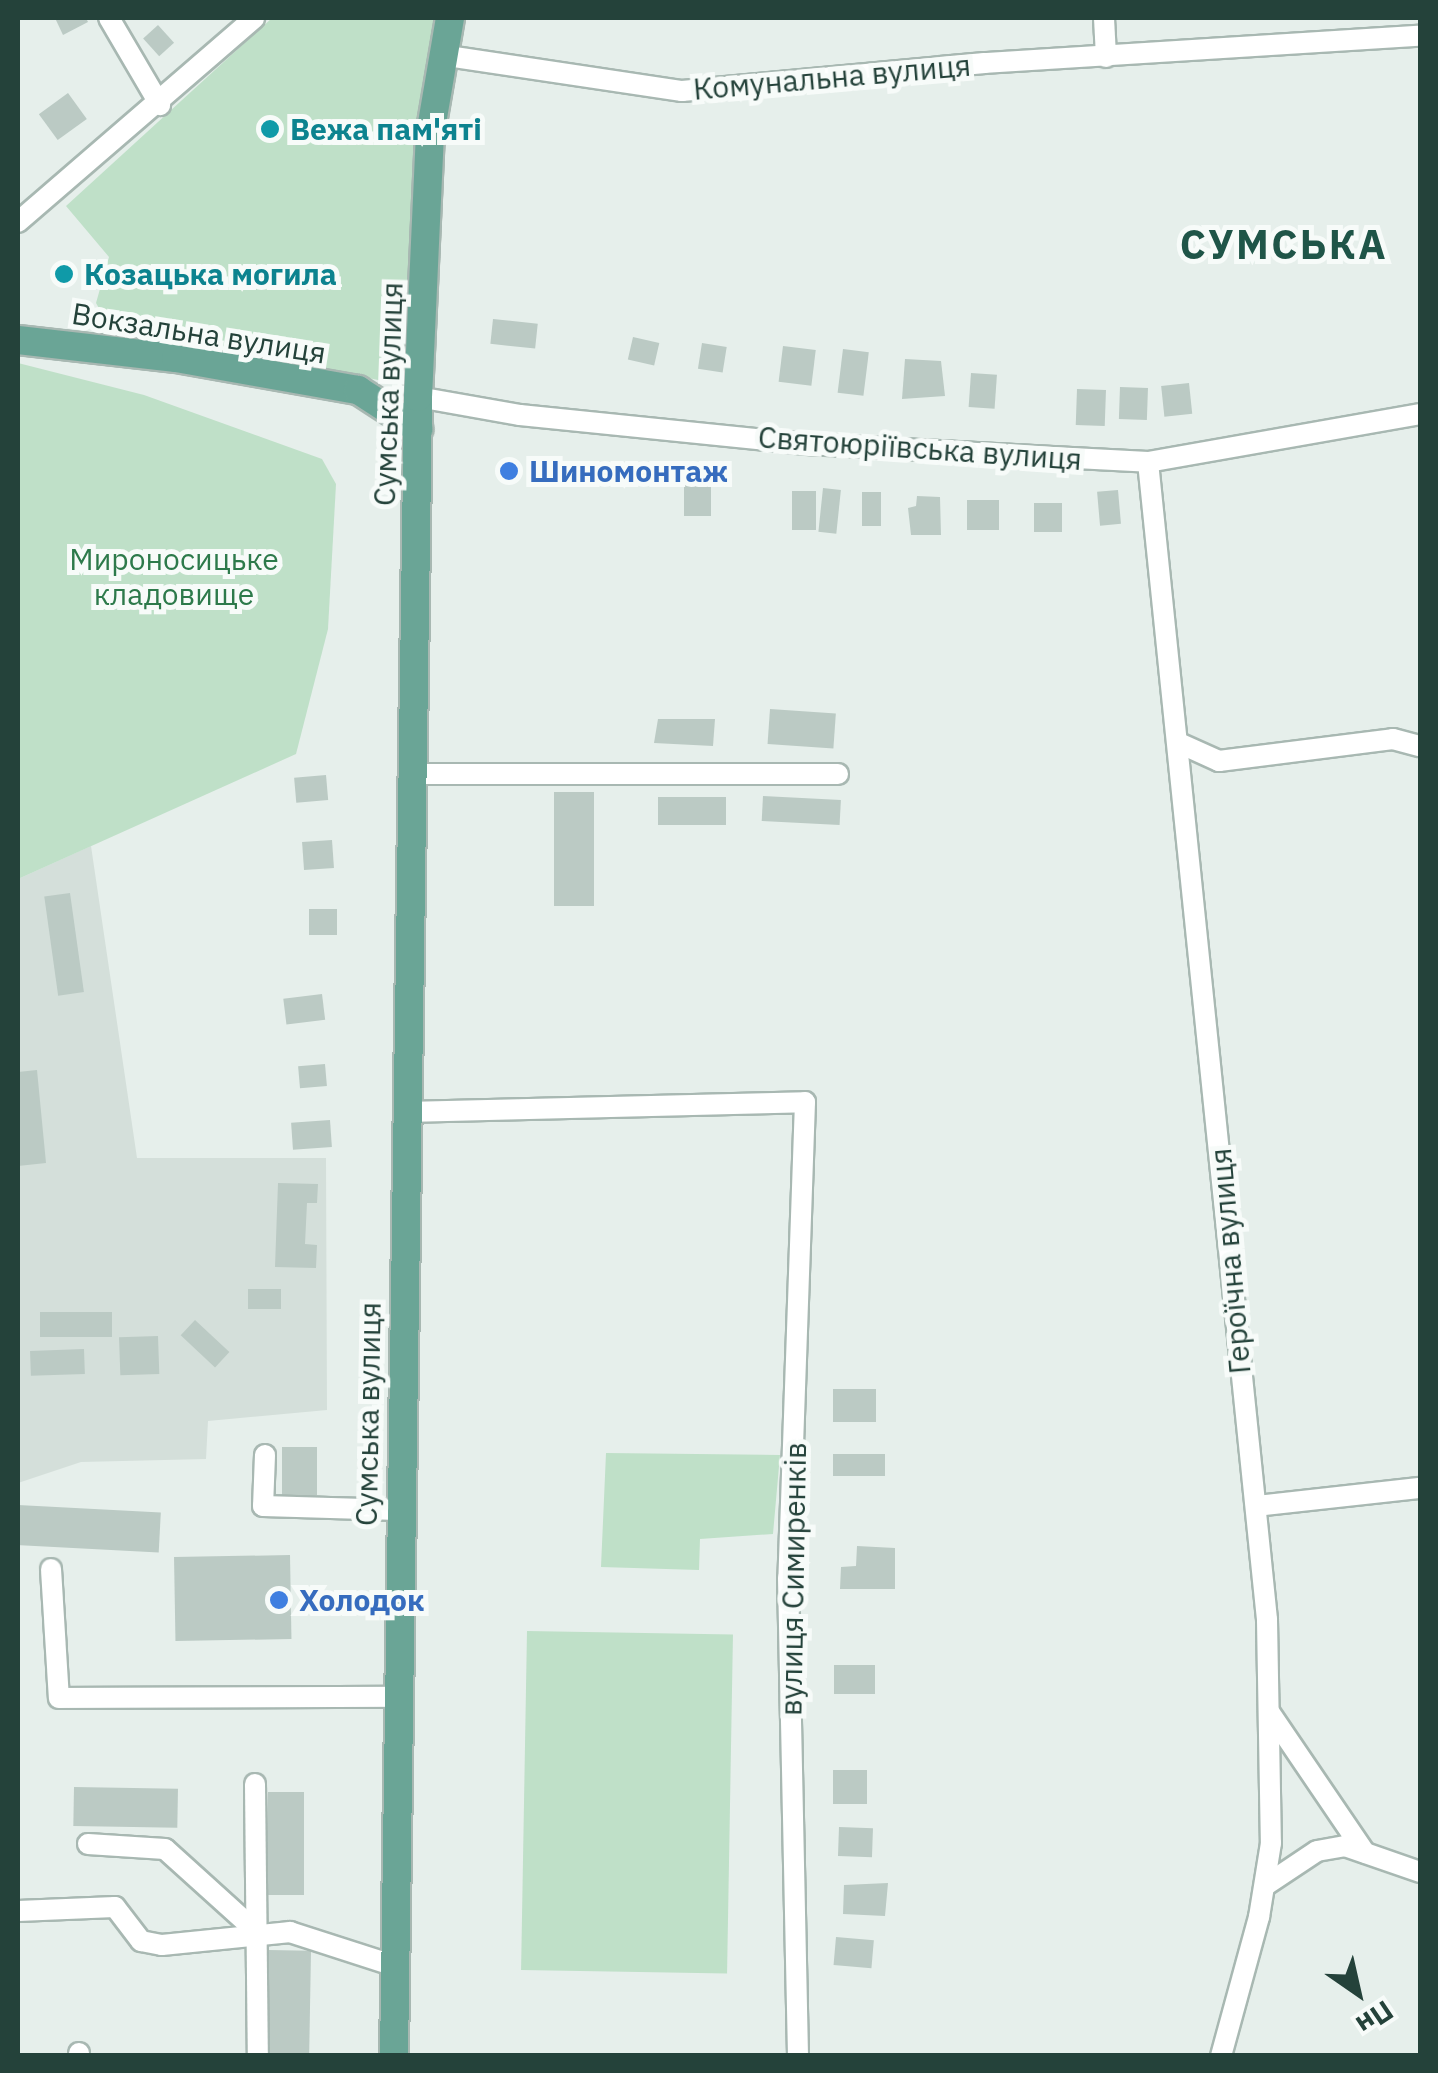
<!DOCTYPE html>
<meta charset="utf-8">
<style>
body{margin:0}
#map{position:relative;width:1438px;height:2073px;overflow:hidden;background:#e6efeb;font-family:"IBM Plex Sans",sans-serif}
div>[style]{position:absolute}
.built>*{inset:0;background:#d4dfda}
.green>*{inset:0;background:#bfe0c8;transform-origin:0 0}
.building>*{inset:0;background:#bbcac4;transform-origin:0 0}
.round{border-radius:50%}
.roads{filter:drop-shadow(2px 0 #a8b8b2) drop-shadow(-2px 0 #a8b8b2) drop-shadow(0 2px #a8b8b2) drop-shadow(0 -2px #a8b8b2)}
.minor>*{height:20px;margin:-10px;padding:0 10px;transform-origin:10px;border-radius:10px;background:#fff}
.major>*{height:28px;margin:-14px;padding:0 14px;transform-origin:14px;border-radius:14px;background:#6aa596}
.dots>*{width:28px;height:28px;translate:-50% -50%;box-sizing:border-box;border:5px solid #f7fbf9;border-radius:50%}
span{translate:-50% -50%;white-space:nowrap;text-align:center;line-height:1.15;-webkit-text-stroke:10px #f7fbf9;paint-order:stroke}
.street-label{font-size:30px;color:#24423a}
.culture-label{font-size:30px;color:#0d838f;font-weight:700}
.left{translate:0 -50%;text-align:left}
.shop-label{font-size:30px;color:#366cbe;font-weight:700}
.park-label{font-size:30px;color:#2d7a4b}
.district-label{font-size:40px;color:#1f5548;font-weight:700;letter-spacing:2.5px}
.frame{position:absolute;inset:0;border:20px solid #24423a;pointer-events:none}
.north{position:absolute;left:1308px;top:1943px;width:100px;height:100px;-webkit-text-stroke:8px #f7fbf9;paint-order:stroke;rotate:146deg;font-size:28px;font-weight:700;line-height:40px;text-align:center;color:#24423a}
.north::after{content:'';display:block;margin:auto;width:35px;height:45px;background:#24423a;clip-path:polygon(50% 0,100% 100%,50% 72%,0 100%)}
</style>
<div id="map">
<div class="built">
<i style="clip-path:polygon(91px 846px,137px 1158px,326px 1158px,327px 1410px,208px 1421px,206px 1459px,81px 1462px,18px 1483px,18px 879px)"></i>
</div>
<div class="green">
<i style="clip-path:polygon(272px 18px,439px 18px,426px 66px,402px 385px,108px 324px,96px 303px,109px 257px,66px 206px)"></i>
<i style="clip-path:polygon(18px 363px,144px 395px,322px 459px,336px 484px,328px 629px,296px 754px,18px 879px)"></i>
<i style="clip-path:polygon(606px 1453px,780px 1455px,773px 1534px,700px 1539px,699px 1570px,601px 1567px)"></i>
<i style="left:527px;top:1631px;width:206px;height:339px;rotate:1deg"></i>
</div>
<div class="building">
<i style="clip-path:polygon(55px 18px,86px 18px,88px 22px,63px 35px)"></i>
<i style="left:158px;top:25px;width:24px;height:20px;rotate:48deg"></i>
<i style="left:68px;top:93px;width:32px;height:36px;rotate:54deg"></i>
<i class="round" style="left:257px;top:116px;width:26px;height:26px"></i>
<i style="left:493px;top:319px;width:45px;height:25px;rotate:6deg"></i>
<i style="left:633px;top:337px;width:27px;height:23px;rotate:13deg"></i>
<i style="left:702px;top:343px;width:25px;height:26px;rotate:9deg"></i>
<i style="left:783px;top:346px;width:33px;height:36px;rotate:7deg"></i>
<i style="left:843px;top:349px;width:26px;height:44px;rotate:7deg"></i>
<i style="clip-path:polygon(905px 359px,941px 361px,945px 396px,902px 399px)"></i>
<i style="left:971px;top:373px;width:26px;height:34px;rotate:4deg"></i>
<i style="left:1189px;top:383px;width:31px;height:28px;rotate:84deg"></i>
<i style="left:1120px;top:387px;width:28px;height:32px;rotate:2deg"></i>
<i style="left:1077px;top:389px;width:29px;height:36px;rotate:2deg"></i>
<i style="left:684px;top:485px;width:27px;height:31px"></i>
<i style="left:823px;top:488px;width:18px;height:44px;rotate:6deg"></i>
<i style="left:1118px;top:490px;width:34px;height:21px;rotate:85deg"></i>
<i style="left:792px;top:491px;width:24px;height:39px"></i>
<i style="left:862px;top:492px;width:19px;height:34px"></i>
<i style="clip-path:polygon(917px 496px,940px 497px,941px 535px,911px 535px,908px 508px,916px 506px)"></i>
<i style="left:999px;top:500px;width:30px;height:32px;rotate:90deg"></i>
<i style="left:1034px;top:503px;width:28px;height:29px"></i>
<i style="left:770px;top:709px;width:66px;height:35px;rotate:4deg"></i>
<i style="clip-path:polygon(658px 719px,715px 719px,713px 746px,654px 743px)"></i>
<i style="left:326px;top:775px;width:25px;height:32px;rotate:85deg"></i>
<i style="left:554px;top:792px;width:40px;height:114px"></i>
<i style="left:763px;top:796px;width:78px;height:25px;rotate:3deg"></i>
<i style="left:658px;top:797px;width:68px;height:28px"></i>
<i style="left:332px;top:840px;width:28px;height:30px;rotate:86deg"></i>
<i style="left:70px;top:893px;width:100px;height:26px;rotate:82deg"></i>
<i style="left:309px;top:909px;width:28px;height:26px"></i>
<i style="left:322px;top:994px;width:26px;height:39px;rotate:83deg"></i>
<i style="left:325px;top:1064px;width:22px;height:27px;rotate:85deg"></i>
<i style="clip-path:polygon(37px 1070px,46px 1163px,18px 1166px,18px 1072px)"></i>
<i style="left:330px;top:1120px;width:27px;height:39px;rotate:86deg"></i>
<i style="clip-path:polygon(278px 1183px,318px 1184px,317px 1203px,307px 1203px,305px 1244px,317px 1245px,316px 1268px,275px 1267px)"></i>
<i style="left:281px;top:1289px;width:20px;height:33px;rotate:90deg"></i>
<i style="left:40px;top:1312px;width:72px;height:25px"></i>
<i style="left:195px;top:1320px;width:47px;height:21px;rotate:43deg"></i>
<i style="left:158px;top:1336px;width:38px;height:39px;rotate:88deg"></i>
<i style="left:84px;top:1349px;width:25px;height:54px;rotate:88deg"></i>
<i style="left:833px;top:1389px;width:43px;height:33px"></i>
<i style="left:282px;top:1447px;width:35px;height:48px"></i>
<i style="left:833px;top:1454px;width:52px;height:22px"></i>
<i style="left:18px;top:1505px;width:143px;height:40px;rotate:3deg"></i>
<i style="clip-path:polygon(857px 1546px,895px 1548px,895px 1589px,840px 1589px,841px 1567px,856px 1566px)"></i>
<i style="left:290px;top:1555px;width:84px;height:116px;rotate:89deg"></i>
<i style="left:834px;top:1665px;width:41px;height:29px"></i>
<i style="left:833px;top:1770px;width:34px;height:34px"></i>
<i style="left:74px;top:1787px;width:104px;height:39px;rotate:1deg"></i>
<i style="left:268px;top:1792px;width:36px;height:103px"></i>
<i style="left:839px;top:1827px;width:34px;height:29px;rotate:2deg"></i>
<i style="clip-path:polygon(888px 1883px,885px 1916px,843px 1914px,844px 1885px)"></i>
<i style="left:836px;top:1937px;width:38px;height:28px;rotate:5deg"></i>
<i style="left:268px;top:1950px;width:43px;height:104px;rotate:1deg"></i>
</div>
<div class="roads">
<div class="minor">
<i style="left:109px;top:18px;width:101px;rotate:59.6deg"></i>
<i style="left:1104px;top:18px;width:39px;rotate:87deg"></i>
<i style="left:441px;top:55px;width:244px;rotate:8.5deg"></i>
<i style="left:682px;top:91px;width:304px;rotate:-5.3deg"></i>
<i style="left:985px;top:63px;width:436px;rotate:-3.6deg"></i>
<i style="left:18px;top:222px;width:312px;rotate:-40.8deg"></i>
<i style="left:418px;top:397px;width:104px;rotate:10deg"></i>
<i style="left:520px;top:415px;width:288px;rotate:5.8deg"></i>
<i style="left:807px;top:444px;width:341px;rotate:3deg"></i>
<i style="left:1148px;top:462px;width:276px;rotate:-10deg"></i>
<i style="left:1148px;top:462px;width:1164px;rotate:84.13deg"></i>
<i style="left:1267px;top:1620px;width:223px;rotate:89deg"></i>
<i style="left:1271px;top:1843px;width:75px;rotate:99.2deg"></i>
<i style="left:1259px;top:1917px;width:144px;rotate:105.3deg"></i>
<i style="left:1179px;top:743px;width:44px;rotate:24.2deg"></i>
<i style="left:1219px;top:761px;width:175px;rotate:-7.2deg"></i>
<i style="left:1393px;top:739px;width:28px;rotate:15deg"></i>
<i style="left:412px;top:774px;width:426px"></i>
<i style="left:406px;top:1112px;width:399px;rotate:-1.4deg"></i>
<i style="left:805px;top:1102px;width:476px;rotate:92deg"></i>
<i style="left:788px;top:1578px;width:478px;rotate:88.8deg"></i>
<i style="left:265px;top:1455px;width:51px;rotate:92.2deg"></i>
<i style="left:263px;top:1506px;width:135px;rotate:1.7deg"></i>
<i style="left:1256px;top:1506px;width:165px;rotate:-6.3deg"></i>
<i style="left:51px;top:1569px;width:129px;rotate:86.5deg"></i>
<i style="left:59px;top:1698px;width:338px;rotate:-0.2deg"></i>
<i style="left:1270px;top:1713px;width:169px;rotate:55.8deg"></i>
<i style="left:255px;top:1784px;width:272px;rotate:89.4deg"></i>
<i style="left:88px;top:1844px;width:77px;rotate:3.7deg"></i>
<i style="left:165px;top:1849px;width:127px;rotate:42.1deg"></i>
<i style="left:1266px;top:1885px;width:61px;rotate:-33.7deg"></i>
<i style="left:1317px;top:1851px;width:28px;rotate:-10deg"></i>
<i style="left:1345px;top:1846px;width:79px;rotate:19.1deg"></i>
<i style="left:18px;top:1911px;width:97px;rotate:-2.4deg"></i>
<i style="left:115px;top:1907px;width:43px;rotate:52.6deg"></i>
<i style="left:141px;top:1941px;width:21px;rotate:11deg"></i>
<i style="left:162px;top:1945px;width:129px;rotate:-5.8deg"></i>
<i style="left:290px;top:1932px;width:110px;rotate:17.9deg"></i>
<i style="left:79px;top:2053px;width:3px;rotate:90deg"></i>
</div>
<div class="major">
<i style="left:18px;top:340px;width:159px;rotate:6.5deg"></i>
<i style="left:176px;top:358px;width:185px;rotate:10deg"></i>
<i style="left:358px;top:390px;width:72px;rotate:33deg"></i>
<i style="left:394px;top:2056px;width:1659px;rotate:-89.17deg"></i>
<i style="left:418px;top:397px;width:262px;rotate:-87.4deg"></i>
<i style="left:430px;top:135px;width:119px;rotate:-80.3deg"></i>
</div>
</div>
<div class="dots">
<i style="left:270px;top:129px;background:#0f9aa8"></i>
<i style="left:64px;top:274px;background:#0f9aa8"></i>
<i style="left:509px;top:471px;background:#3f7fe0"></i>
<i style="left:279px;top:1600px;background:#3f7fe0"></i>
</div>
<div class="street-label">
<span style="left:832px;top:77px;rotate:-5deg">Комунальна вулиця</span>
<span style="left:199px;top:333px;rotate:9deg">Вокзальна вулиця</span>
<span style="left:388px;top:394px;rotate:-88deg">Сумська вулиця</span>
<span style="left:920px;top:448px;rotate:4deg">Святоюріївська вулиця</span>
<span style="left:1230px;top:1261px;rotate:-95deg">Героїчна вулиця</span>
<span style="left:368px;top:1414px;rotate:-89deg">Сумська вулиця</span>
<span style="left:793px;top:1579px;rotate:-89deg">вулиця Симиренків</span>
</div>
<div class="culture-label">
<span class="left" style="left:290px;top:129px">Вежа пам'яті</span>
<span class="left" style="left:84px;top:274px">Козацька могила</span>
</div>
<div class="shop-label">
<span class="left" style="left:529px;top:471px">Шиномонтаж</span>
<span class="left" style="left:299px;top:1600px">Холодок</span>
</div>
<div class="park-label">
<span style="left:174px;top:576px">Мироносицьке<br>кладовище</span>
</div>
<div class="district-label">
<span style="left:1284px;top:244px">СУМСЬКА</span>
</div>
<div class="frame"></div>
<div class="north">Пн</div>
</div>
